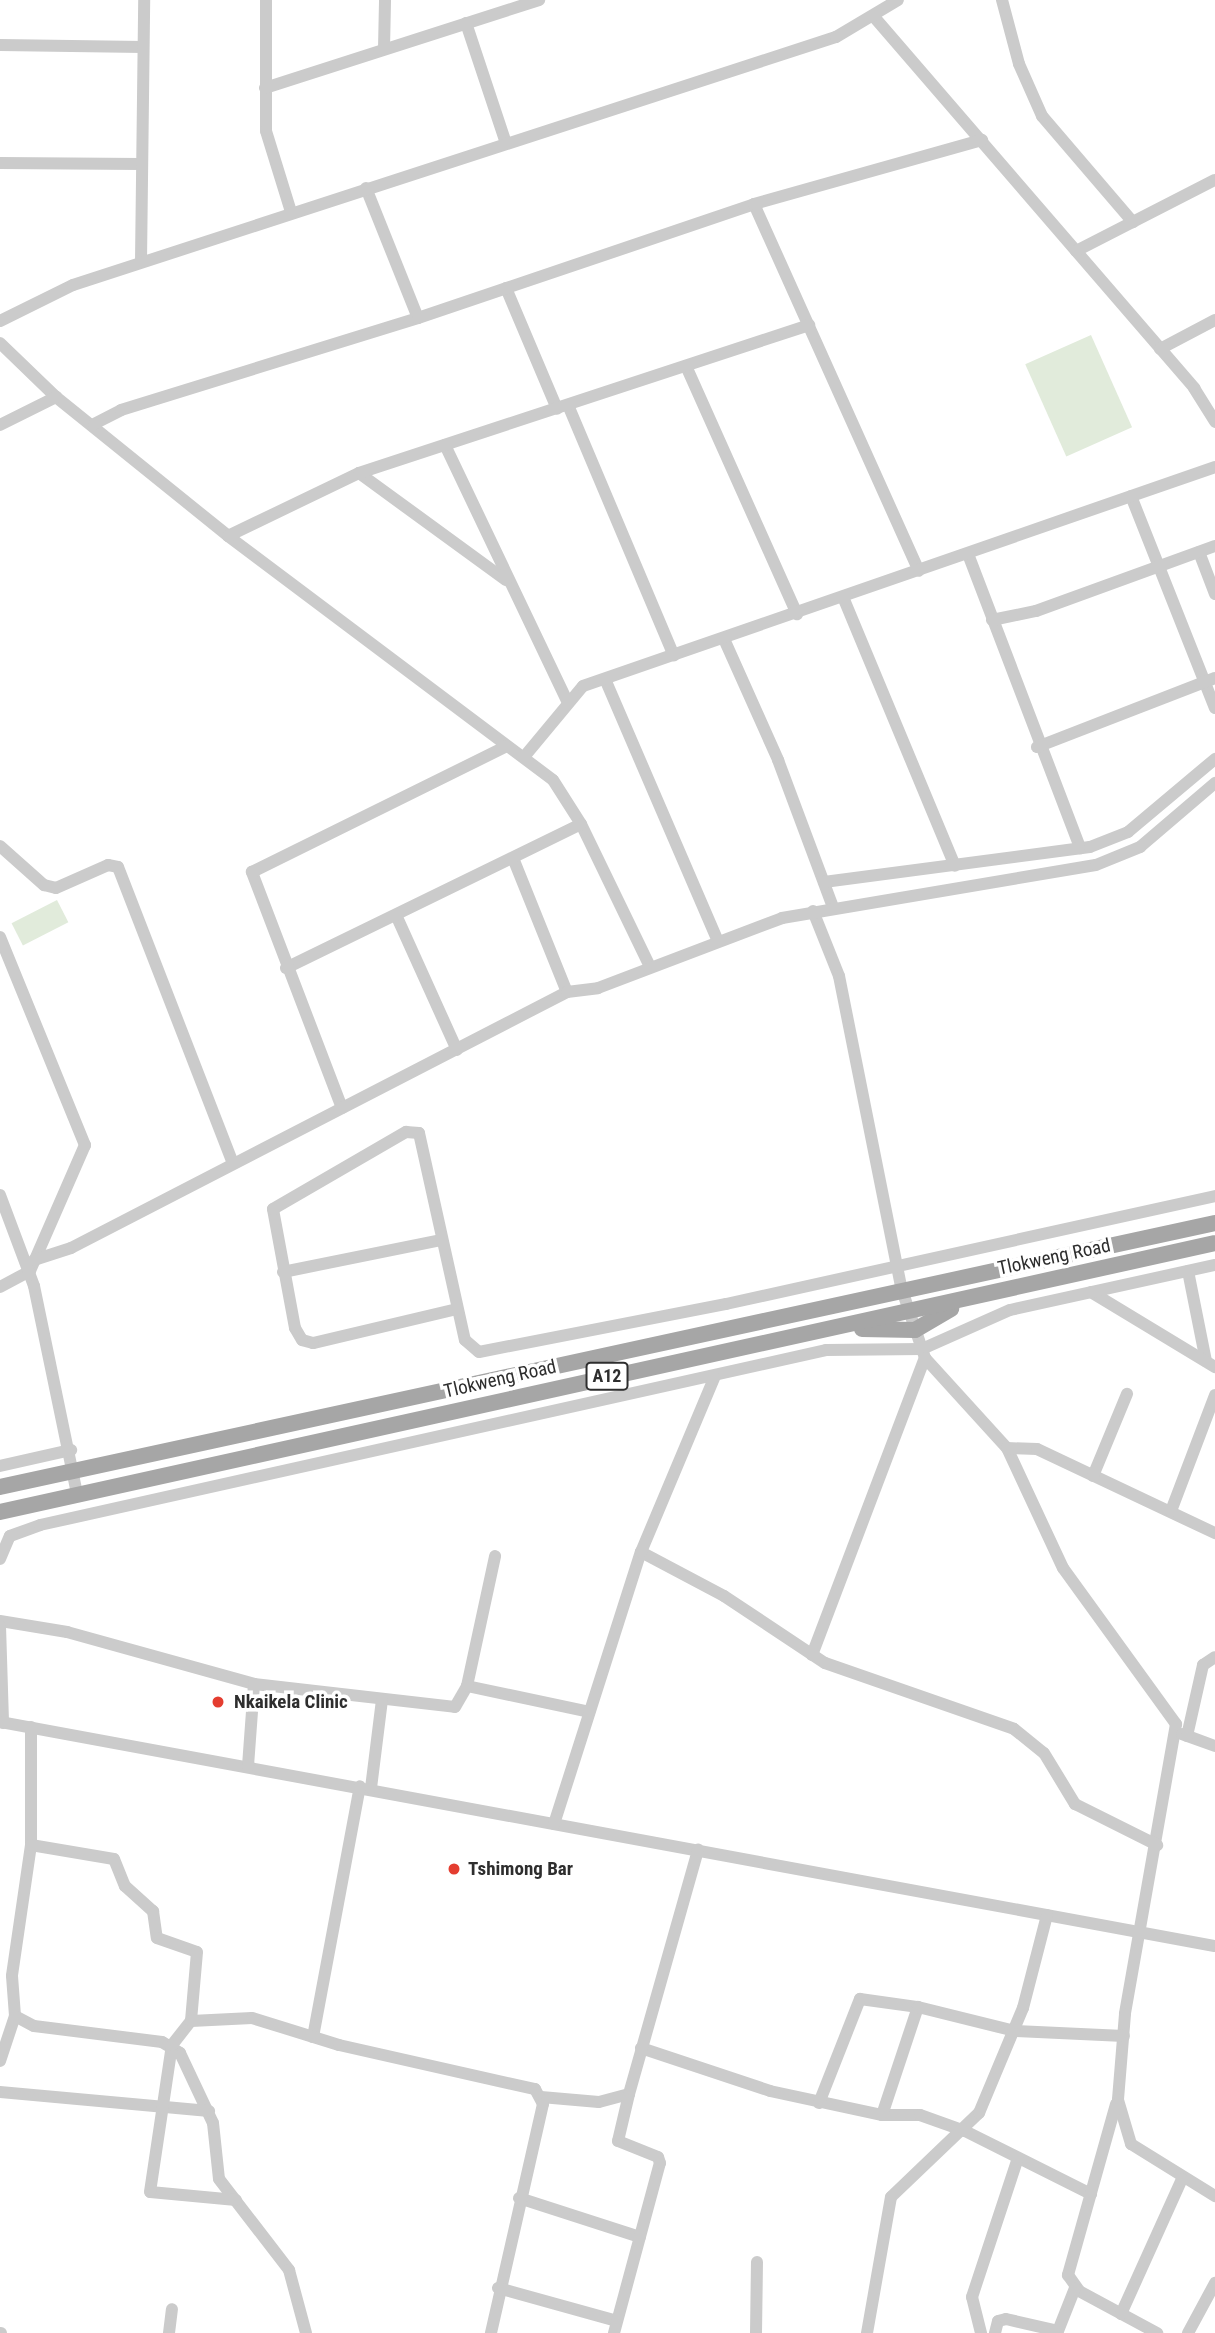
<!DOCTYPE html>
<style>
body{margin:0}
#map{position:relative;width:1215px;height:2333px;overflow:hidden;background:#fff;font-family:"Roboto Condensed",sans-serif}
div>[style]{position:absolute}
.green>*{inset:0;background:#e1ebdb;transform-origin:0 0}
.minor>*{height:12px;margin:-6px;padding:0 6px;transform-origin:6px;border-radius:6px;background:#cbcbcb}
.major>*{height:16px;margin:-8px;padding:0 8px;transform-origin:8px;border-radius:8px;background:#a6a6a6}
.dots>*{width:19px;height:19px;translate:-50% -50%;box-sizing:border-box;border:4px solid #fff;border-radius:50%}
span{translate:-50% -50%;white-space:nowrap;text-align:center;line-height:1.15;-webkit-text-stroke:7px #fff;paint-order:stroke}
.shield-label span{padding:2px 5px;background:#fff;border:2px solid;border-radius:5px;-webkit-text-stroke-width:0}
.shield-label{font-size:18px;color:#2e2e2e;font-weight:700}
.street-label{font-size:19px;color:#2e2e2e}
.poi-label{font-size:19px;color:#2e2e2e;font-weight:700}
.left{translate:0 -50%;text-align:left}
</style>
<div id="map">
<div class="green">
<i style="left:1091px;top:335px;width:101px;height:72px;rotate:66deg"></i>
<i style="left:57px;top:900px;width:25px;height:51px;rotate:63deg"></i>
</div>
<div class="minor">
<i style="left:266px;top:0;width:131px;rotate:90deg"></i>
<i style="left:266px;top:131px;width:85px;rotate:72.8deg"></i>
<i style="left:1002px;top:0;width:66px;rotate:75.1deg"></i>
<i style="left:1019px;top:64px;width:57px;rotate:66.1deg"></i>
<i style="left:1042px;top:116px;width:140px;rotate:49.4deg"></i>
<i style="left:875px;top:18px;width:489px;rotate:49.2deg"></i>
<i style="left:1194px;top:388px;width:40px;rotate:58deg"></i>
<i style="left:466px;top:23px;width:126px;rotate:71.6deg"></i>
<i style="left:0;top:45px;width:143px;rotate:0.8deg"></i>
<i style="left:384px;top:49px;width:49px;rotate:-88.8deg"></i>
<i style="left:265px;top:88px;width:288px;rotate:-17.8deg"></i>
<i style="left:0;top:163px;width:142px;rotate:0.4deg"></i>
<i style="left:366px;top:188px;width:140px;rotate:68.2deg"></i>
<i style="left:754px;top:204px;width:402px;rotate:65.8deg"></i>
<i style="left:1076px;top:251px;width:156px;rotate:-27.1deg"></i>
<i style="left:141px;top:262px;width:262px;rotate:-89.3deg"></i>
<i style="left:506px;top:288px;width:131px;rotate:67.1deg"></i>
<i style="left:0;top:321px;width:81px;rotate:-26.3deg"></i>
<i style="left:73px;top:285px;width:802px;rotate:-18.01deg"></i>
<i style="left:836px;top:37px;width:72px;rotate:-30.8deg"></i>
<i style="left:0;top:343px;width:78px;rotate:44deg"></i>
<i style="left:56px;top:397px;width:221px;rotate:38.9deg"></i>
<i style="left:228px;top:536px;width:406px;rotate:36.9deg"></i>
<i style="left:553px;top:780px;width:52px;rotate:57.5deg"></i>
<i style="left:581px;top:824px;width:159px;rotate:64.2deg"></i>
<i style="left:1160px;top:349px;width:62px;rotate:-27.8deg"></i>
<i style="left:686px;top:366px;width:272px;rotate:65.9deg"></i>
<i style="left:568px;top:405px;width:272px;rotate:67.1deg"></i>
<i style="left:94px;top:424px;width:30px;rotate:-27deg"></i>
<i style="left:121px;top:410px;width:311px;rotate:-17.2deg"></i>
<i style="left:418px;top:318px;width:355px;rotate:-18.7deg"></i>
<i style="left:754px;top:204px;width:237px;rotate:-15.7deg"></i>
<i style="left:0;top:425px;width:63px;rotate:-26.6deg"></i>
<i style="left:445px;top:445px;width:284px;rotate:64.5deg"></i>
<i style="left:359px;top:473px;width:182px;rotate:36.1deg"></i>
<i style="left:1131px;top:496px;width:228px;rotate:68.4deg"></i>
<i style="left:228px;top:536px;width:145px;rotate:-25.7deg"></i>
<i style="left:359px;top:473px;width:474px;rotate:-18.2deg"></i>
<i style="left:1199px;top:552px;width:45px;rotate:69.1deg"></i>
<i style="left:968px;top:554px;width:315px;rotate:69.1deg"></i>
<i style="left:843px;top:597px;width:291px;rotate:67.4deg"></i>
<i style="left:992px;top:620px;width:45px;rotate:-11.6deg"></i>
<i style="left:1036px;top:611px;width:190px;rotate:-20deg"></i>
<i style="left:724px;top:639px;width:133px;rotate:65.9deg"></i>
<i style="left:778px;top:760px;width:157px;rotate:69.5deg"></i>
<i style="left:605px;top:679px;width:283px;rotate:66.7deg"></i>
<i style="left:1037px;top:747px;width:191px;rotate:-21.2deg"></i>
<i style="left:524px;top:757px;width:92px;rotate:-50.3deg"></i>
<i style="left:583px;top:686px;width:669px;rotate:-19.11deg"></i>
<i style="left:0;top:846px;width:59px;rotate:41.6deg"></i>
<i style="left:44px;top:885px;width:12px;rotate:14deg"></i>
<i style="left:56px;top:888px;width:57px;rotate:-23.9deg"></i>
<i style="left:108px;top:865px;width:10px;rotate:11deg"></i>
<i style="left:118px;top:867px;width:318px;rotate:68.8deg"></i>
<i style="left:513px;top:858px;width:144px;rotate:68.1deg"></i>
<i style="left:824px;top:882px;width:268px;rotate:-7.5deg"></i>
<i style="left:1090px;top:847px;width:41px;rotate:-21.5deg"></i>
<i style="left:1128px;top:832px;width:114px;rotate:-40deg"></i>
<i style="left:813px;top:911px;width:70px;rotate:68.2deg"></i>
<i style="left:839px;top:976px;width:320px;rotate:78.7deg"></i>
<i style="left:902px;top:1290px;width:72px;rotate:71.3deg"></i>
<i style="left:925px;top:1358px;width:122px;rotate:47.7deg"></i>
<i style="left:1007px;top:1448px;width:132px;rotate:65deg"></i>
<i style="left:1063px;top:1568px;width:193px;rotate:54.1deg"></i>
<i style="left:1176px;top:1724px;width:294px;rotate:100deg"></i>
<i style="left:1125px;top:2014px;width:86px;rotate:94.7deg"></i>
<i style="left:1118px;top:2100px;width:46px;rotate:73.5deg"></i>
<i style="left:1131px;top:2144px;width:99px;rotate:31.8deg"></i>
<i style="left:396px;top:915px;width:148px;rotate:65.7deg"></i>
<i style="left:0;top:937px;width:225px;rotate:67.8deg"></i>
<i style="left:85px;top:1145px;width:137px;rotate:113.6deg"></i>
<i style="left:30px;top:1271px;width:34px;rotate:152deg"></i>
<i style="left:286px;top:968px;width:328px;rotate:-26deg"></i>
<i style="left:342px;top:1108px;width:253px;rotate:-110.9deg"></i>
<i style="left:252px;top:872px;width:284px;rotate:-26.3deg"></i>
<i style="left:0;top:1195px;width:97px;rotate:69.5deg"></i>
<i style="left:34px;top:1286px;width:212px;rotate:78.3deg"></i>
<i style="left:34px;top:1260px;width:39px;rotate:-18deg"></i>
<i style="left:71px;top:1248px;width:558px;rotate:-27.3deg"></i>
<i style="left:567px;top:992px;width:31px;rotate:-7deg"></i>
<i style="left:598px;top:988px;width:197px;rotate:-20.8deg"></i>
<i style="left:782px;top:918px;width:318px;rotate:-9.6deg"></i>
<i style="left:1096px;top:865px;width:48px;rotate:-22.2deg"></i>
<i style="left:1140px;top:847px;width:99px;rotate:-40.5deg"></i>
<i style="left:1188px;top:1271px;width:92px;rotate:78.7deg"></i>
<i style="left:283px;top:1272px;width:162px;rotate:-11.4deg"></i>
<i style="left:1091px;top:1292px;width:145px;rotate:31.2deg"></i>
<i style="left:457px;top:1309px;width:148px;rotate:166.7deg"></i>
<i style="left:313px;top:1343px;width:11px;rotate:-165deg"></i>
<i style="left:302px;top:1340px;width:14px;rotate:-120deg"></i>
<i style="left:295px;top:1328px;width:121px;rotate:-100.5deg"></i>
<i style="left:273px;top:1209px;width:154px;rotate:-30.1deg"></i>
<i style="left:406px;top:1132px;width:13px;rotate:4deg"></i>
<i style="left:419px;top:1133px;width:212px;rotate:77.5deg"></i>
<i style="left:465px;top:1340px;width:18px;rotate:41deg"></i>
<i style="left:479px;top:1352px;width:252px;rotate:-11deg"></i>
<i style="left:726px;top:1304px;width:501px;rotate:-12.45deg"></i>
<i style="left:1007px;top:1448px;width:30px;rotate:2deg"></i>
<i style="left:1037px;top:1449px;width:197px;rotate:25.3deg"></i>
<i style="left:0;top:1466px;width:73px;rotate:-12.7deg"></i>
<i style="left:1093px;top:1476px;width:89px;rotate:-67.5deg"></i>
<i style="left:1171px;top:1511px;width:124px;rotate:-69.2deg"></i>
<i style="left:641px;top:1552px;width:94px;rotate:27.9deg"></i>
<i style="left:724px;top:1596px;width:121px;rotate:33.6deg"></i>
<i style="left:825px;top:1663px;width:200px;rotate:19.2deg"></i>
<i style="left:1014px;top:1729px;width:38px;rotate:39deg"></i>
<i style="left:1044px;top:1753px;width:60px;rotate:58.7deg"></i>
<i style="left:1075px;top:1804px;width:92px;rotate:26.6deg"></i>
<i style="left:0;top:1559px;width:25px;rotate:-67deg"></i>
<i style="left:10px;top:1536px;width:32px;rotate:-20deg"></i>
<i style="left:40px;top:1525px;width:805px;rotate:-12.55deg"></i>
<i style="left:826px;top:1350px;width:96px;rotate:-0.6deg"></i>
<i style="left:922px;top:1349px;width:96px;rotate:-23.9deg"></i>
<i style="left:1010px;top:1310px;width:210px;rotate:-12.4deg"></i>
<i style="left:0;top:1621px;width:68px;rotate:9.3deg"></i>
<i style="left:67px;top:1632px;width:194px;rotate:15.5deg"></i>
<i style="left:0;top:1626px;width:97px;rotate:88.2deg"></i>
<i style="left:812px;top:1655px;width:318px;rotate:-69.2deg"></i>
<i style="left:467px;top:1686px;width:125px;rotate:12deg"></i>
<i style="left:0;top:1722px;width:1235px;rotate:10.45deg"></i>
<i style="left:31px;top:1727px;width:118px;rotate:90deg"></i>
<i style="left:31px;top:1845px;width:132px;rotate:98.3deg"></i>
<i style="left:12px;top:1976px;width:40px;rotate:85.7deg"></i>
<i style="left:15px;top:2016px;width:21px;rotate:28deg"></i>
<i style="left:34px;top:2026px;width:129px;rotate:7.1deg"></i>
<i style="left:162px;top:2042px;width:21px;rotate:31deg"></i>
<i style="left:180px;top:2053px;width:77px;rotate:64.8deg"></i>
<i style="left:213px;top:2123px;width:56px;rotate:83.9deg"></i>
<i style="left:219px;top:2179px;width:115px;rotate:52.4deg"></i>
<i style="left:289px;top:2270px;width:65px;rotate:74.9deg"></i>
<i style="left:1182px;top:1734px;width:35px;rotate:20deg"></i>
<i style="left:1187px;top:1736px;width:73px;rotate:-77.3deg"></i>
<i style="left:1203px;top:1665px;width:14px;rotate:-34deg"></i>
<i style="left:248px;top:1766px;width:82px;rotate:-85.8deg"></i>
<i style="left:254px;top:1684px;width:202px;rotate:6.5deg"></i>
<i style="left:455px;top:1707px;width:24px;rotate:-60deg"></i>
<i style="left:467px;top:1686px;width:133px;rotate:-77.8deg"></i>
<i style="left:371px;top:1788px;width:89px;rotate:-82.9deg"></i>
<i style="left:554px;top:1824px;width:286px;rotate:-72.3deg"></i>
<i style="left:641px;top:1552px;width:189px;rotate:-67.2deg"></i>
<i style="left:31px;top:1845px;width:84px;rotate:9.6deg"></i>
<i style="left:114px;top:1859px;width:29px;rotate:68deg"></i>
<i style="left:125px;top:1886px;width:38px;rotate:42deg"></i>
<i style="left:153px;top:1911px;width:27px;rotate:82deg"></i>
<i style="left:157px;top:1938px;width:42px;rotate:19.3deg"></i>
<i style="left:197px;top:1952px;width:69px;rotate:95deg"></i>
<i style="left:313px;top:2037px;width:255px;rotate:-79.4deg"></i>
<i style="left:641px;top:2048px;width:136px;rotate:18.4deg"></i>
<i style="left:770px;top:2091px;width:115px;rotate:12.1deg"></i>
<i style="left:882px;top:2115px;width:38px"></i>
<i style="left:920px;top:2115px;width:48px;rotate:19.6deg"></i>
<i style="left:965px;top:2131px;width:141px;rotate:26.6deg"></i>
<i style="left:0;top:2061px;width:47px;rotate:-71.6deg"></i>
<i style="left:0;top:2092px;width:210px;rotate:5.2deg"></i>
<i style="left:541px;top:2097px;width:58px;rotate:4.9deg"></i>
<i style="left:599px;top:2102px;width:31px;rotate:-15deg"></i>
<i style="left:629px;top:2094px;width:254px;rotate:-74.2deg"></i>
<i style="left:819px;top:2103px;width:112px;rotate:-68.5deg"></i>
<i style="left:860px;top:1999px;width:59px;rotate:7.9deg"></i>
<i style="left:1116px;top:2104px;width:178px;rotate:105.7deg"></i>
<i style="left:1068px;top:2275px;width:19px;rotate:55deg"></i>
<i style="left:1079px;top:2291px;width:89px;rotate:28.3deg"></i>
<i style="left:882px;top:2115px;width:114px;rotate:-71.6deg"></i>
<i style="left:918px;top:2007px;width:100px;rotate:13.9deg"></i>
<i style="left:1015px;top:2031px;width:109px;rotate:2.6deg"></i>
<i style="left:519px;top:2198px;width:127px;rotate:17.9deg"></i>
<i style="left:236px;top:2200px;width:86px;rotate:-174.7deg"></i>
<i style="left:150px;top:2192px;width:149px;rotate:-81.5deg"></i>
<i style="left:172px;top:2045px;width:31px;rotate:-52deg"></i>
<i style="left:191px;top:2021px;width:61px;rotate:-2.8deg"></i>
<i style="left:252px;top:2018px;width:91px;rotate:17.2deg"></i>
<i style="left:339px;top:2045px;width:201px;rotate:12.7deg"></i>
<i style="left:535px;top:2089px;width:17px;rotate:62deg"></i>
<i style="left:543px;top:2104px;width:235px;rotate:102.8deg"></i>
<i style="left:498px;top:2288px;width:123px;rotate:15.5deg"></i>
<i style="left:1121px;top:2314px;width:148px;rotate:-65.7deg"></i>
<i style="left:0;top:2333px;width:1px"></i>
<i style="left:169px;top:2333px;width:24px;rotate:-83deg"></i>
<i style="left:614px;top:2333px;width:176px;rotate:-74.9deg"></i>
<i style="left:660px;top:2163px;width:6px;rotate:-108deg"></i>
<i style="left:658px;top:2157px;width:43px;rotate:-158.2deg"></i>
<i style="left:618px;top:2141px;width:48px;rotate:-76.8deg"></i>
<i style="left:756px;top:2333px;width:71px;rotate:-89.2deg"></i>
<i style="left:867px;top:2333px;width:138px;rotate:-80deg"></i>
<i style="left:891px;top:2197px;width:122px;rotate:-43.7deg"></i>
<i style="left:979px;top:2113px;width:114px;rotate:-67.3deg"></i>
<i style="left:1023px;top:2008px;width:96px;rotate:-75.5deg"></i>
<i style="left:981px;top:2333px;width:37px;rotate:-104deg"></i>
<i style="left:972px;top:2297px;width:146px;rotate:-71.7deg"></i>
<i style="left:995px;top:2333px;width:12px;rotate:-76deg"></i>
<i style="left:998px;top:2321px;width:8px;rotate:-14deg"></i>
<i style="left:1006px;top:2319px;width:53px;rotate:13deg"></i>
<i style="left:1058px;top:2331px;width:46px;rotate:-68.4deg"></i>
<i style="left:1188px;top:2333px;width:57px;rotate:-61.6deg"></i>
</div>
<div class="major">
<i style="left:862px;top:1329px;width:53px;rotate:1.1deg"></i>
<i style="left:915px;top:1330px;width:42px;rotate:-30.3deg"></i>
<i style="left:0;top:1487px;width:1243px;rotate:-12.26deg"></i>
<i style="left:0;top:1512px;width:1244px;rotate:-12.48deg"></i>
</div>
<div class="dots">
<i style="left:218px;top:1702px;background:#e43d30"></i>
<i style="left:454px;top:1869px;background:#e43d30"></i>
</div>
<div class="shield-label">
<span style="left:607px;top:1376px">A12</span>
</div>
<div class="street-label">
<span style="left:1054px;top:1257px;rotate:-12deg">Tlokweng Road</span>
<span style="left:500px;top:1379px;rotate:-13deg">Tlokweng Road</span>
</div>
<div class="poi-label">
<span class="left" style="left:234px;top:1702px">Nkaikela Clinic</span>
<span class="left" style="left:468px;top:1869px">Tshimong Bar</span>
</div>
</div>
